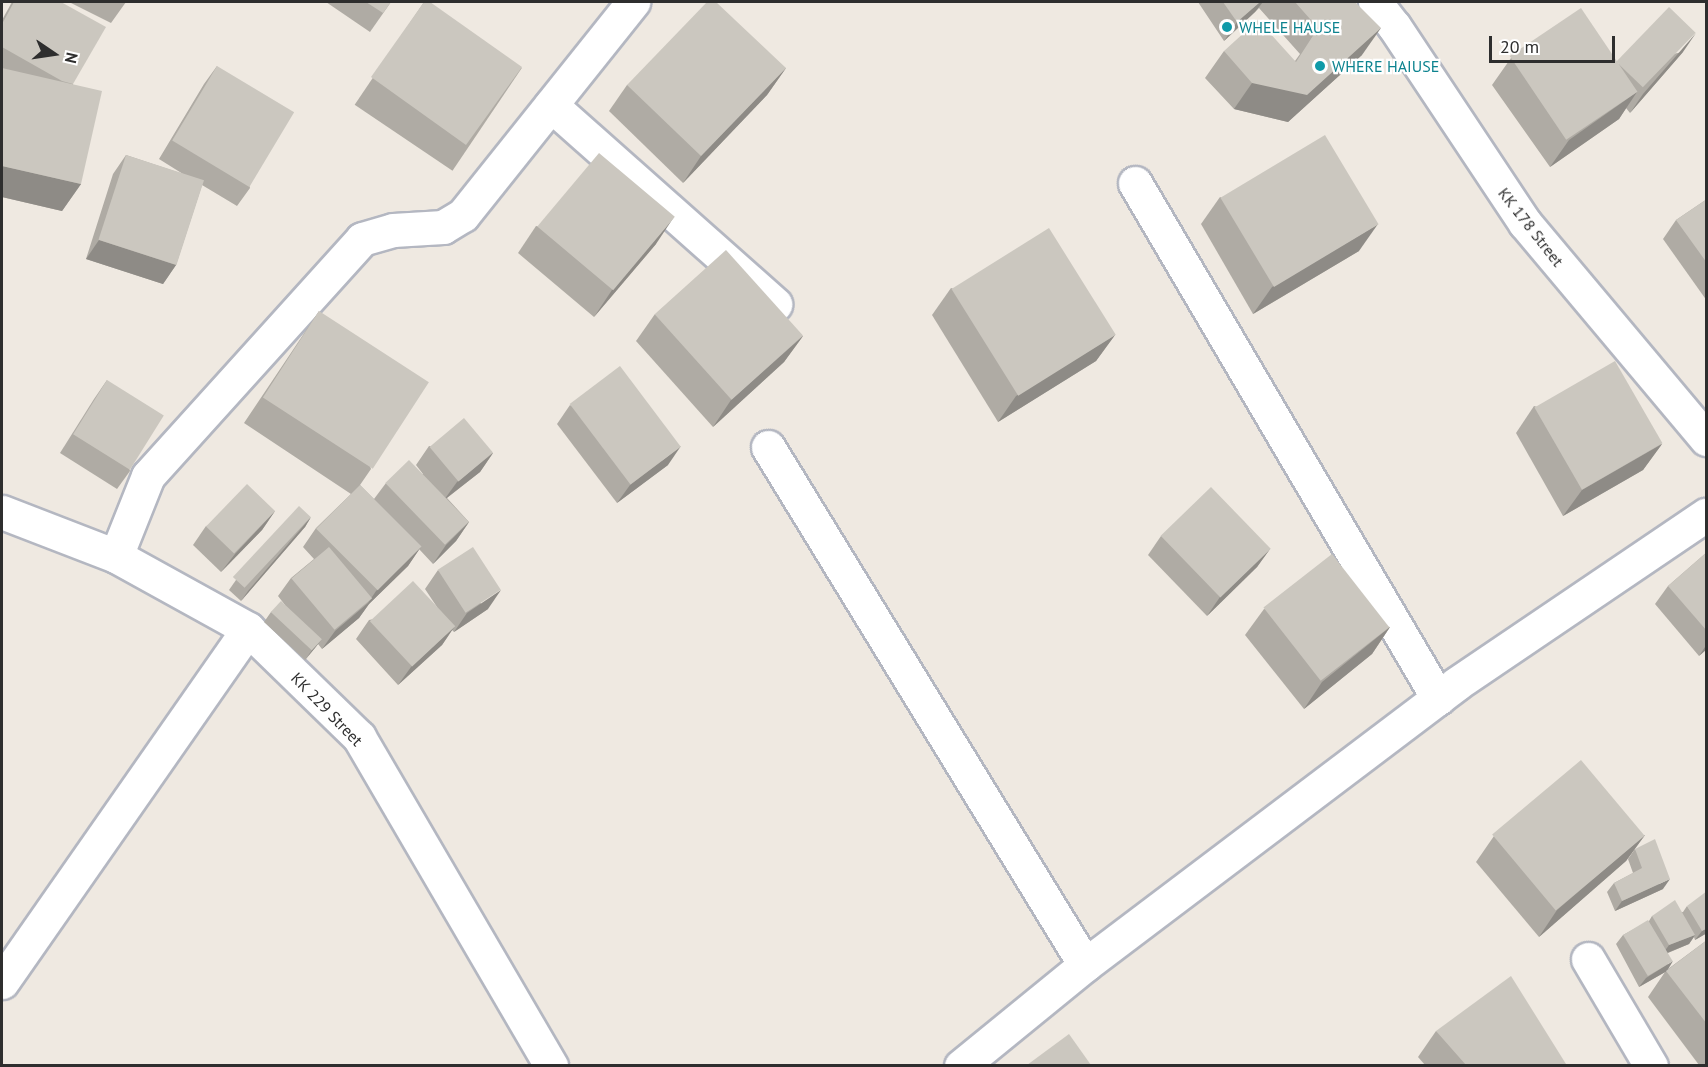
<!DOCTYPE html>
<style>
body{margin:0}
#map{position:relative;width:1708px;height:1067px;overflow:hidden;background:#efe9e1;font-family:"PT Sans",sans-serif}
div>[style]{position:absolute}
.roads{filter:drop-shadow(2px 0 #b4b7c1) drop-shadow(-2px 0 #b4b7c1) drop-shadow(0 2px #b4b7c1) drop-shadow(0 -2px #b4b7c1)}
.minor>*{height:33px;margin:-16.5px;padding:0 16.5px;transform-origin:16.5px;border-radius:16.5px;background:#fff}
.wall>*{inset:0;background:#afaba4;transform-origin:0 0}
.shaded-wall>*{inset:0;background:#8e8b86}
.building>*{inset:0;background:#cbc7bf;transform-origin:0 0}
.dots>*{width:16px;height:16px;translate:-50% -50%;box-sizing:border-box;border:3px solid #fff;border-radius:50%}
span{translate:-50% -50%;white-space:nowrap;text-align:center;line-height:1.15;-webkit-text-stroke:4.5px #fff;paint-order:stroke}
.culture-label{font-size:16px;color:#0d838f}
.left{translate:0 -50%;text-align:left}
.street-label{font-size:16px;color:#2e2e2e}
.frame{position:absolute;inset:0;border:3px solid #2e2e2e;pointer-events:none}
.north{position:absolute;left:24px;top:24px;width:60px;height:60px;-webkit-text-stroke:4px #fff;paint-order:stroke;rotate:103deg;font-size:16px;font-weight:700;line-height:24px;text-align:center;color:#2e2e2e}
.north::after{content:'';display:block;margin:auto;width:21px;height:27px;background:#2e2e2e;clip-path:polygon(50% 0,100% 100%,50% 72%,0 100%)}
.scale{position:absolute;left:1489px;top:36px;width:126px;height:27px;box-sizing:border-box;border:3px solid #2e2e2e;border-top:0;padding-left:8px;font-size:18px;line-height:21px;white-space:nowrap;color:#2e2e2e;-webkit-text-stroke:4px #fff;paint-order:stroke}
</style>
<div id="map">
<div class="roads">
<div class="minor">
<i style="left:1375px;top:2px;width:31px;rotate:52deg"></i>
<i style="left:1394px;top:26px;width:237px;rotate:56.4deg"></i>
<i style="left:1525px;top:223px;width:282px;rotate:50deg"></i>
<i style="left:551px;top:105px;width:300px;rotate:41.6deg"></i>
<i style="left:1135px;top:183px;width:598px;rotate:59.53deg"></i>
<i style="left:768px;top:447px;width:607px;rotate:58.53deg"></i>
<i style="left:2px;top:512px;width:122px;rotate:21.1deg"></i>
<i style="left:116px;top:556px;width:151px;rotate:28.9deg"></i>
<i style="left:248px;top:629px;width:155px;rotate:44.2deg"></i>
<i style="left:359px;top:737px;width:381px;rotate:59.7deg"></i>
<i style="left:116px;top:556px;width:86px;rotate:-68.2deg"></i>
<i style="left:148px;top:476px;width:319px;rotate:-47.9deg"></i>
<i style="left:362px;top:239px;width:32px;rotate:-16deg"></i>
<i style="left:393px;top:230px;width:50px;rotate:-3.4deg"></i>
<i style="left:443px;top:227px;width:23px;rotate:-31deg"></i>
<i style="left:463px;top:215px;width:273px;rotate:-51.4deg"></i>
<i style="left:1588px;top:959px;width:124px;rotate:59.5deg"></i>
<i style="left:2px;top:982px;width:430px;rotate:-55.1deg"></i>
<i style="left:961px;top:1066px;width:160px;rotate:-39.2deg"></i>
<i style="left:1085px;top:965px;width:465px;rotate:-37.1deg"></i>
<i style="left:1456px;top:684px;width:302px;rotate:-34.1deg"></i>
</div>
</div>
<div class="wall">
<i style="clip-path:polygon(12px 2px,61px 2px,73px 84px,81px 184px,62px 211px,2px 197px,2px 20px)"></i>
<i style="clip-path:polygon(69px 2px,126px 2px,111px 23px)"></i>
<i style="clip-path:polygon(326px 2px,391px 2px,370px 32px)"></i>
<i style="left:424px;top:2px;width:118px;height:124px;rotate:34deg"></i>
<i style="clip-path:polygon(1198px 2px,1355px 2px,1362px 55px,1288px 122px,1234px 109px,1205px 78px,1224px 51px,1295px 61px,1300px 54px,1259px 8px,1255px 12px,1224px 41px)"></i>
<i style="clip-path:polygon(1683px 52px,1630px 113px,1626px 108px,1619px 119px,1550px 167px,1492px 85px,1511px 58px,1619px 64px)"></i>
<i style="clip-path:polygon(217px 66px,250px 188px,237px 206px,202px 185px,176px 265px,163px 284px,86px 259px,113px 174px,126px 155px,183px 174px,159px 159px,204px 84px)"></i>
<i style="clip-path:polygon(786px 68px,767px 95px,683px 183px,609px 111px,627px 85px)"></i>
<i style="clip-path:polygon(1220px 197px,1359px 251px,1253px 314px,1201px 224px)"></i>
<i style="clip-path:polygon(1707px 199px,1707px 301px,1663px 239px,1676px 220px)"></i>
<i style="clip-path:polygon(536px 226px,656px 244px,594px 317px,518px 253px)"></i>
<i style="clip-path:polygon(951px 288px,1115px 335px,1096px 361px,998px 422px,932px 315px)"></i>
<i style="clip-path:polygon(319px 311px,371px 469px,360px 485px,374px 499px,386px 483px,423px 474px,416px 465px,429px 446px,493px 453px,480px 472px,447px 498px,469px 522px,456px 541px,433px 564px,419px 549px,408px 566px,369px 604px,359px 618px,322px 649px,318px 644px,305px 660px,264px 622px,271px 612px,285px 605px,278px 596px,291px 578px,314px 559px,303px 547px,316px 528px,351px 494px,244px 423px)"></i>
<i style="clip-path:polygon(655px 314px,803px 336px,784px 362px,713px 427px,636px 341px)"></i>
<i style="clip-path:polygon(107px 380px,130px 471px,117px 489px,60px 453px,94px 399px)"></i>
<i style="clip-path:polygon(570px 405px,668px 465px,617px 503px,557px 424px)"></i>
<i style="clip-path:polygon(1534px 406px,1662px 444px,1643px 470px,1563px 516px,1516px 433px)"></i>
<i style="clip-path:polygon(275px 511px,262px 530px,221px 572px,193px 545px,206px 526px)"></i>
<i style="clip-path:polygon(311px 517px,305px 527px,241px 601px,229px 590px,236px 580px)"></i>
<i style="clip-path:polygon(1161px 536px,1270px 549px,1257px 567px,1207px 616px,1148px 555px)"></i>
<i style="clip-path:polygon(1707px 552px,1707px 649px,1699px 656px,1655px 604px,1668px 586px)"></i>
<i style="clip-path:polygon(438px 570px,488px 609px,454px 632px,452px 630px,442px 645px,398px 685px,356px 639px,369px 620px,437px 607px,425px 589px)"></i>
<i style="clip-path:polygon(1264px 609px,1390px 627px,1372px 654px,1304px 709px,1245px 635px)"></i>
<i style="clip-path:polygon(1645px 835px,1626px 861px,1539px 937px,1476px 862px,1494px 836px)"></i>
<i style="clip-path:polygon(1635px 849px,1663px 889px,1615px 911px,1607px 892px,1614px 883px,1633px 873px,1628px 859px)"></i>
<i style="clip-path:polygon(1687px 906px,1707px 933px,1695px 940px,1694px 937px,1689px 944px,1668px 953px,1668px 969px,1707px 940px,1707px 1065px,1699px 1065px,1648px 997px,1665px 972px,1639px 987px,1616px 944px,1623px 935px,1649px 921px,1652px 916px,1683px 912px)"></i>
<i style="clip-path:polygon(1436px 1031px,1565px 1065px,1425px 1065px,1418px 1057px)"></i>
</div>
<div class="shaded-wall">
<i style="clip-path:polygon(1260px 2px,1263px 2px,1255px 12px,1224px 41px,1237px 22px)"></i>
<i style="clip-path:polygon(1381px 28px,1362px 55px,1288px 122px,1234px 109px,1252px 83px)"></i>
<i style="clip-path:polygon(1696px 33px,1683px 52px,1630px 113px,1643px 94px)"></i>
<i style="clip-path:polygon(786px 68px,767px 95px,683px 183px,701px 156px)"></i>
<i style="clip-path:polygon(1637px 92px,1619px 119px,1550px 167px,1569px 140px)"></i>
<i style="clip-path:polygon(2px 166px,81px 184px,62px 211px,2px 197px)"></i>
<i style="clip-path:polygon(674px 217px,656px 244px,594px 317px,612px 290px)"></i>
<i style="clip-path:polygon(1378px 224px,1359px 251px,1253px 314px,1272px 287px)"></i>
<i style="clip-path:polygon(99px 240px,176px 265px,163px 284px,86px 259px)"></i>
<i style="clip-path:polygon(1115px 335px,1096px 361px,998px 422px,1016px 396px)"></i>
<i style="clip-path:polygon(803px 336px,784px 362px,713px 427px,731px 400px)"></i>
<i style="clip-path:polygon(1662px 444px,1643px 470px,1563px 516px,1582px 490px)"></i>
<i style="clip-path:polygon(681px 446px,668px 465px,617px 503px,630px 485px)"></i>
<i style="clip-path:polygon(493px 453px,480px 472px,444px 500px,457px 482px)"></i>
<i style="clip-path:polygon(275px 511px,262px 530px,221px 572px,235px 554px)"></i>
<i style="clip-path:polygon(311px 517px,305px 527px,241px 601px,248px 591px)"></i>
<i style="clip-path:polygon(469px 522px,456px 541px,433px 564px,446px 545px)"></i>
<i style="clip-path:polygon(421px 547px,408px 566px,369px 604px,359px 618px,322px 649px,335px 631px,368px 603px,376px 591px)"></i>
<i style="clip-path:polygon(1270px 549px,1257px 567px,1207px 616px,1220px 597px)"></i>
<i style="clip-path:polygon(501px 590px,488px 609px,454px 632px,467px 613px)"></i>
<i style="clip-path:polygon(455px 626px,442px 645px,398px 685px,411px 667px)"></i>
<i style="clip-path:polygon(1390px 627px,1372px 654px,1304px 709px,1322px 682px)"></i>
<i style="clip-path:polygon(322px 639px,315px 648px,305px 660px,312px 650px)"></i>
<i style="clip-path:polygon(1707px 644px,1707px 649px,1699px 656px)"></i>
<i style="clip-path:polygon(1645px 835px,1626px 861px,1539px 937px,1557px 910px)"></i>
<i style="clip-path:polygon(1670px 879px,1663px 889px,1615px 911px,1622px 901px)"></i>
<i style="clip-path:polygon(1707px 928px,1707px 933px,1695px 940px,1702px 931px)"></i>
<i style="clip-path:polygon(1695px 935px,1689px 944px,1662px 955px,1669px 945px)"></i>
<i style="clip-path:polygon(1673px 961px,1667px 971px,1639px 987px,1646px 978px)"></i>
</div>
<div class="building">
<i style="clip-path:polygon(14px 2px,61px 2px,106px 27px,73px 84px,62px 81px,2px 47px,2px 24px)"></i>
<i style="clip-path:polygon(366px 2px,391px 2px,383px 13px)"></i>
<i style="clip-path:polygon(424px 2px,430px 2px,522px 67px,466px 145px,371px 77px)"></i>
<i style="clip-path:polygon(707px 2px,716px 2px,786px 68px,701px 156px,627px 85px)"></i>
<i style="clip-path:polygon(1223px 2px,1260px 2px,1237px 22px)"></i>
<i style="clip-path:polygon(1295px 2px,1355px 2px,1381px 28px,1307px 95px,1252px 83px,1224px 51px,1258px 20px,1296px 62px,1318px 28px)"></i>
<i style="left:1669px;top:7px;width:37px;height:76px;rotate:44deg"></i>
<i style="left:1581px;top:8px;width:101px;height:86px;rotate:56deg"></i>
<i style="left:217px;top:66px;width:90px;height:87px;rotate:31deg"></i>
<i style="clip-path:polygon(2px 68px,102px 91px,81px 184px,2px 166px)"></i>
<i style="left:1325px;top:135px;width:104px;height:122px;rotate:59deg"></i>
<i style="left:599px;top:153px;width:99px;height:96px;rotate:40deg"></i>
<i style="left:126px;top:155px;width:82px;height:89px;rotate:18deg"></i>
<i style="clip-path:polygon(1707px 199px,1707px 263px,1676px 220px)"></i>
<i style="left:1049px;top:228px;width:126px;height:115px;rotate:58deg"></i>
<i style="left:726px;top:250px;width:115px;height:96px;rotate:48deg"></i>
<i style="left:319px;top:311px;width:131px;height:103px;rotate:33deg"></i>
<i style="left:1615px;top:361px;width:95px;height:93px;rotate:60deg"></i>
<i style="left:620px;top:366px;width:101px;height:63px;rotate:53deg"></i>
<i style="left:107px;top:380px;width:67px;height:64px;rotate:32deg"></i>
<i style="left:464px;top:418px;width:45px;height:45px;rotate:50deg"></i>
<i style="left:409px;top:460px;width:86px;height:33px;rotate:46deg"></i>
<i style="left:247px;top:484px;width:39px;height:59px;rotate:44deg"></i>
<i style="left:360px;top:485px;width:87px;height:62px;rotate:45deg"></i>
<i style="left:1211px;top:487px;width:86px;height:70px;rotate:46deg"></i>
<i style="left:299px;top:506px;width:16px;height:97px;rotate:43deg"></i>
<i style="left:329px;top:547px;width:67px;height:49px;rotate:50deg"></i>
<i style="left:473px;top:547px;width:51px;height:42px;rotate:57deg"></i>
<i style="clip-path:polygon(1707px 552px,1707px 631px,1668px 586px)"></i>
<i style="left:1332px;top:554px;width:93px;height:87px;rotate:52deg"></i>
<i style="left:413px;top:581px;width:62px;height:59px;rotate:47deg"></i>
<i style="left:281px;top:601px;width:56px;height:15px;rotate:43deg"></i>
<i style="left:1581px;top:760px;width:99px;height:116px;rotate:50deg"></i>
<i style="clip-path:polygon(1655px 839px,1670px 879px,1622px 901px,1614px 883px,1642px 868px,1635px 849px)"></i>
<i style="clip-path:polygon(1707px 891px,1707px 928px,1702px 931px,1687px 906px)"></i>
<i style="clip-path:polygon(1675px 900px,1695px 935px,1669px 945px,1652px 916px)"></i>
<i style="left:1648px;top:920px;width:48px;height:29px;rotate:59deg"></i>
<i style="clip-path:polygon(1707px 940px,1707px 1024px,1666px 971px)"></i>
<i style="clip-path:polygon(1511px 976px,1566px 1064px,1564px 1065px,1466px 1065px,1436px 1031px)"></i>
<i style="clip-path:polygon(1069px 1034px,1091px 1065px,1027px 1065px)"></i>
</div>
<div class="dots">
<i style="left:1227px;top:27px;background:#0f9aa8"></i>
<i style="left:1320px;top:66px;background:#0f9aa8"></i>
</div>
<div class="culture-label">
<span class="left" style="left:1239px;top:27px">WHELE HAUSE</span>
<span class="left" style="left:1332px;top:66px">WHERE HAIUSE</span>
</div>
<div class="street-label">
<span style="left:1531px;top:227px;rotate:52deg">KK 178 Street</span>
<span style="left:327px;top:709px;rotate:46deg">KK 229 Street</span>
</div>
<div class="frame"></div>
<div class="north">N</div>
<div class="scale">20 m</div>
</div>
